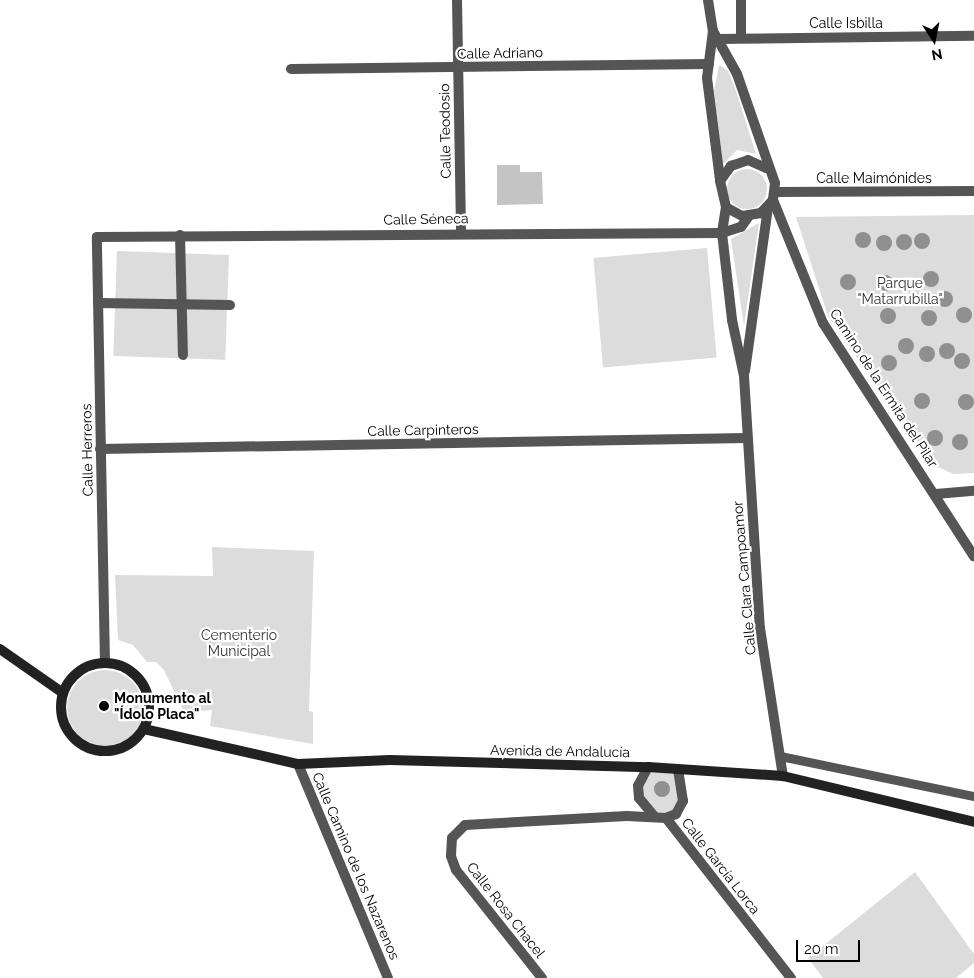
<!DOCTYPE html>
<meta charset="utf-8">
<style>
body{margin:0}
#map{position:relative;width:974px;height:978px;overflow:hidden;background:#fff;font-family:Raleway,sans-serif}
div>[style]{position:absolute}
.green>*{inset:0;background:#dcdcdc;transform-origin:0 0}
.round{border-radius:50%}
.building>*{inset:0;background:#c4c4c4}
.lane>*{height:9px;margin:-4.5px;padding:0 4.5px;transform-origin:4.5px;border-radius:4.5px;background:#555}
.street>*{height:10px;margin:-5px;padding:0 5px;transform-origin:5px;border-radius:5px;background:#555}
.secondary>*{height:10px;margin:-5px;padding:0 5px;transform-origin:5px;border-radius:5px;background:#222}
.secondary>.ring{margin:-5px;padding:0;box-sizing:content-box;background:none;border:10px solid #222;border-radius:50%}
.trees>*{width:16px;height:16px;margin:-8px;border-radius:50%;background:#8f8f8f}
.dots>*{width:14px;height:14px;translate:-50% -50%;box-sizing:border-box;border:2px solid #fff;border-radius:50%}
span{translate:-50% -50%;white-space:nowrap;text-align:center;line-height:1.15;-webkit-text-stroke:4.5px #fff;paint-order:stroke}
.street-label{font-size:14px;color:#000}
.park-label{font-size:14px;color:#333}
.poi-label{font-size:14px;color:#000;font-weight:700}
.left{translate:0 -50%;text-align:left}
.north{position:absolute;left:909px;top:15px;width:50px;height:50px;-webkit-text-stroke:4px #fff;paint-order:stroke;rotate:169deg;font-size:14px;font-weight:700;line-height:20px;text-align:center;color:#000}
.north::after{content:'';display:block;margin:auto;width:18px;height:22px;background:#000;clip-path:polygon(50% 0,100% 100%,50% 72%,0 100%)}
.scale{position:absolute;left:796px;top:940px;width:64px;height:22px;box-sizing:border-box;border:2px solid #000;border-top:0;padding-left:6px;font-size:15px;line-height:18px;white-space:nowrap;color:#000;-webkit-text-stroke:4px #fff;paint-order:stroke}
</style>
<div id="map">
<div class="green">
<i style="clip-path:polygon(719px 65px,728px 71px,735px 88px,756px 154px,737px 150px,723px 164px,714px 91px)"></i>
<i class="round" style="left:727px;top:169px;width:40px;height:40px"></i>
<i style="clip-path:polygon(974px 215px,974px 473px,953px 474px,932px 464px,828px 316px,796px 217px)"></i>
<i style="clip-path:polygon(759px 223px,744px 326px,731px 239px)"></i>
<i style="left:707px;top:248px;width:110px;height:114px;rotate:85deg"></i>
<i style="left:117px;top:251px;width:112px;height:105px;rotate:2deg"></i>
<i style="clip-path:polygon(212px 547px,314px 551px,309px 711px,313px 712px,313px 744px,210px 726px,212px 710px,184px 712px,164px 670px,156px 662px,147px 662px,133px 645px,118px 640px,115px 575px,213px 576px)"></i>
<i class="round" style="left:67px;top:670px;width:76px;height:76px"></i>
<i style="clip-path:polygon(648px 767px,678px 769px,683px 801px,666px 818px,643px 808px,641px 778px)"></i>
<i style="clip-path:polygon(915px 872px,974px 954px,974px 963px,956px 978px,823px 978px,808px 958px)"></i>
</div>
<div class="building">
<i style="clip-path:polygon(497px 165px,520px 165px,520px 172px,542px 172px,543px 204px,497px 205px)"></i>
</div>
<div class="lane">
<i style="left:780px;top:756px;width:198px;rotate:11.7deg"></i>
</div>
<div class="street">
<i style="left:457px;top:0;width:232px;rotate:89deg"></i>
<i style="left:708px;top:0;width:31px;rotate:81deg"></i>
<i style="left:713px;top:31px;width:47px;rotate:97.3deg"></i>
<i style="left:707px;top:78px;width:103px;rotate:82.7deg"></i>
<i style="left:741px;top:0;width:38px;rotate:90deg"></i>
<i style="left:713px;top:31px;width:49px;rotate:60.8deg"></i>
<i style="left:737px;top:74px;width:115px;rotate:70.8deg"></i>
<i style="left:775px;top:183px;width:17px;rotate:97deg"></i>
<i style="left:773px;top:200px;width:18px;rotate:133deg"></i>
<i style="left:761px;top:213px;width:19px;rotate:171deg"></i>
<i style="left:742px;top:216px;width:18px;rotate:-151deg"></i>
<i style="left:726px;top:207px;width:27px;rotate:-103deg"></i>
<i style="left:720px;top:181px;width:19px;rotate:-54deg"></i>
<i style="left:731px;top:166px;width:18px;rotate:-19deg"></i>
<i style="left:748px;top:160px;width:20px;rotate:24deg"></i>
<i style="left:717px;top:39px;width:257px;rotate:-0.7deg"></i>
<i style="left:291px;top:69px;width:418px;rotate:-0.7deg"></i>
<i style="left:775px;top:192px;width:199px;rotate:-0.3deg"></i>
<i style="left:773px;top:200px;width:133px;rotate:67.9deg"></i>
<i style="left:823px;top:323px;width:278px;rotate:57.1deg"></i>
<i style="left:726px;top:207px;width:26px;rotate:99deg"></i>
<i style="left:722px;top:233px;width:88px;rotate:83.4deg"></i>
<i style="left:732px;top:320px;width:57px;rotate:77.9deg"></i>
<i style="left:744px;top:376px;width:253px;rotate:86.4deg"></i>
<i style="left:760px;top:628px;width:150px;rotate:81.2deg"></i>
<i style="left:180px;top:235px;width:120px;rotate:88.6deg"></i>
<i style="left:98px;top:303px;width:132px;rotate:0.9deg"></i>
<i style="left:745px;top:371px;width:166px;rotate:-82deg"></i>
<i style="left:100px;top:449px;width:647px;rotate:-0.97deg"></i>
<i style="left:936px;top:494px;width:38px;rotate:-5deg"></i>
<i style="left:105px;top:663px;width:426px;rotate:-91.1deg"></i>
<i style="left:97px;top:237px;width:625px;rotate:-0.37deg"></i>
<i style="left:722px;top:233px;width:20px;rotate:-18deg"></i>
<i style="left:741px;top:227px;width:14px;rotate:-54deg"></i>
<i style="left:298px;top:764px;width:232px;rotate:67.2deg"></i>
<i style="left:648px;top:767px;width:21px;rotate:118deg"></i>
<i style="left:638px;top:786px;width:12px;rotate:85deg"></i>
<i style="left:639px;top:798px;width:23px;rotate:50deg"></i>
<i style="left:666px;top:818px;width:11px;rotate:-22deg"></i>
<i style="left:676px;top:814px;width:15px;rotate:-62deg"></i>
<i style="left:683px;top:801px;width:32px;rotate:-99deg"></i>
<i style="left:542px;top:978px;width:138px;rotate:-128.5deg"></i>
<i style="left:456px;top:870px;width:15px;rotate:-110deg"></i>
<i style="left:451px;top:856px;width:18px;rotate:-87deg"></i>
<i style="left:452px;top:838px;width:18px;rotate:-45deg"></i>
<i style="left:465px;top:825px;width:162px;rotate:-3.2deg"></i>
<i style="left:627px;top:816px;width:39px;rotate:3deg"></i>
<i style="left:666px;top:818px;width:203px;rotate:52deg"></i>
</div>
<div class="secondary">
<i style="left:0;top:649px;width:77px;rotate:34.9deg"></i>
<i class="ring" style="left:61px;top:663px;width:78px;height:78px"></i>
<i style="left:144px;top:729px;width:158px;rotate:12.8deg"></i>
<i style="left:298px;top:764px;width:92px;rotate:-2.5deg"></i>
<i style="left:390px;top:760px;width:258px;rotate:1.6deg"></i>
<i style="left:648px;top:767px;width:135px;rotate:3.8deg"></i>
<i style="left:783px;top:776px;width:196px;rotate:13.5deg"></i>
</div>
<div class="trees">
<i style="left:863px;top:240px"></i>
<i style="left:922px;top:241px"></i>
<i style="left:904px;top:242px"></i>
<i style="left:884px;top:243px"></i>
<i style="left:931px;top:279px"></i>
<i style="left:848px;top:282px"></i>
<i style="left:885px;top:283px"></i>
<i style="left:945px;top:299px"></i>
<i style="left:964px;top:315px"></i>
<i style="left:888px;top:316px"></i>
<i style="left:929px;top:318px"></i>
<i style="left:906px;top:346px"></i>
<i style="left:947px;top:351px"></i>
<i style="left:927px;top:354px"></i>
<i style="left:962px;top:361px"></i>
<i style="left:889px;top:363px"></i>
<i style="left:922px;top:401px"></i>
<i style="left:966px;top:402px"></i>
<i style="left:935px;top:438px"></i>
<i style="left:960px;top:442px"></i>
<i style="left:662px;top:789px"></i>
</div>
<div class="dots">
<i style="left:104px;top:706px;background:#000"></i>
</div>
<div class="street-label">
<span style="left:846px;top:23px">Calle Isbilla</span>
<span style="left:500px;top:53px;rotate:-1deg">Calle Adriano</span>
<span style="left:445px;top:131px;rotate:-91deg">Calle Teodosio</span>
<span style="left:874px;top:178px">Calle Maimónides</span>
<span style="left:426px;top:219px;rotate:-1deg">Calle Séneca</span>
<span style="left:884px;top:388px;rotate:57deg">Camino de la Ermita del Pilar</span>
<span style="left:423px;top:430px;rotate:-1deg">Calle Carpinteros</span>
<span style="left:87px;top:450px;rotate:-91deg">Calle Herreros</span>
<span style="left:744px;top:578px;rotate:-95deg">Calle Clara Campoamor</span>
<span style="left:560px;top:751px;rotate:1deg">Avenida de Andalucía</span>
<span style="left:356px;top:866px;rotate:67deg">Calle Camino de los Nazarenos</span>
<span style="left:721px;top:866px;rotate:52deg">Calle García Lorca</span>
<span style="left:506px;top:910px;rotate:52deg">Calle Rosa Chacel</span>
</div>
<div class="park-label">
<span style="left:900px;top:291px">Parque<br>"Matarrubilla"</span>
<span style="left:239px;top:643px">Cementerio<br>Municipal</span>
</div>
<div class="poi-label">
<span class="left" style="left:114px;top:706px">Monumento al<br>"Ídolo Placa"</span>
</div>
<div class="north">N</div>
<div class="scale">20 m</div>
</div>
